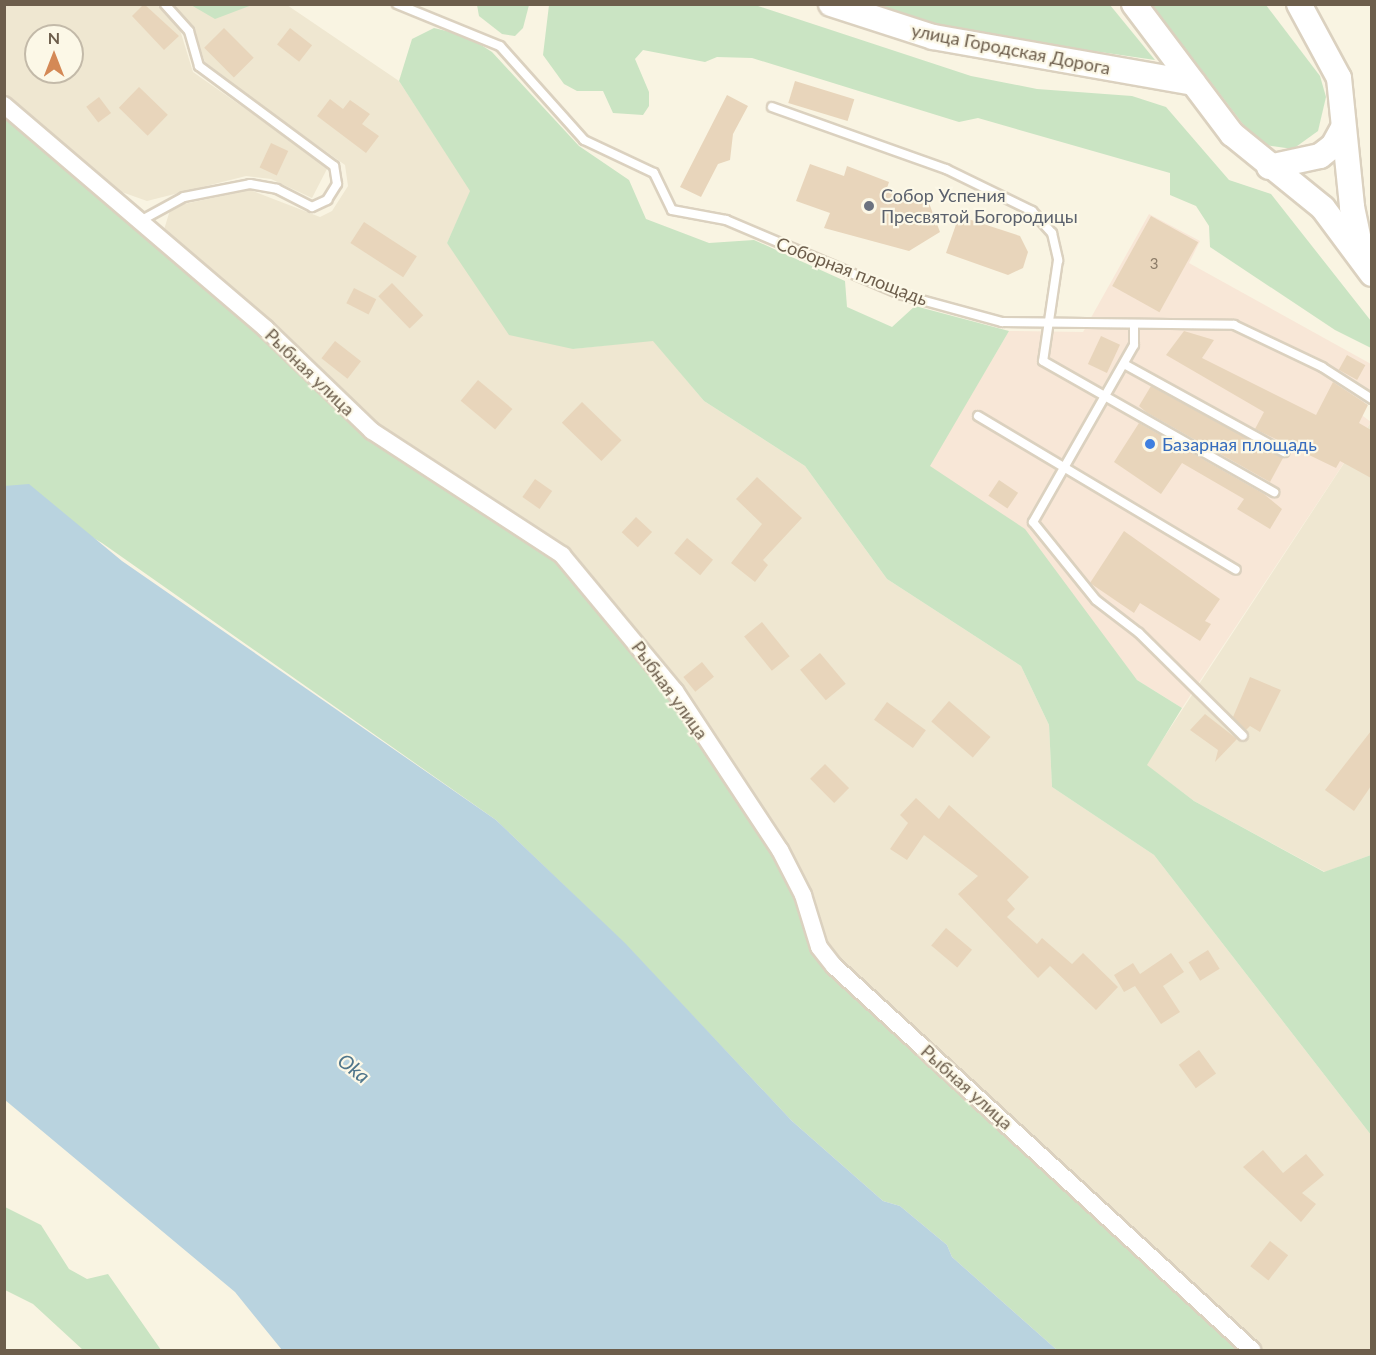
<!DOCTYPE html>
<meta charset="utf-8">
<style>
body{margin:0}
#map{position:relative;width:1376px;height:1355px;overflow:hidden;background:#f9f4e2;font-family:Lato,sans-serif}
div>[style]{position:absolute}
.residential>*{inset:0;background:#efe7d1}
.commercial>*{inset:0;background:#f8e7d7}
.green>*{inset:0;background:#cae4c3}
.water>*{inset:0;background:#b9d3df}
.building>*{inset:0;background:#e8d5bb;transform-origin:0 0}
.roads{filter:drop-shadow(2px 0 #dbd1bf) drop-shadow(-2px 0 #dbd1bf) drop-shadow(0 2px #dbd1bf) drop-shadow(0 -2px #dbd1bf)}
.service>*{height:8px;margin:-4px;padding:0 4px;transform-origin:4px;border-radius:4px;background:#fff}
.minor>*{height:16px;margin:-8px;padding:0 8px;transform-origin:8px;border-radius:8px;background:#fff}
.secondary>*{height:24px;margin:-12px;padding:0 12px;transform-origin:12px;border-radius:12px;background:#fff}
.dots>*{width:16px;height:16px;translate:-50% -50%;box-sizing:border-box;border:3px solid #fcf8e7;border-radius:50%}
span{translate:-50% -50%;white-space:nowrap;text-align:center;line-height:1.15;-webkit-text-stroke:4.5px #fcf8e7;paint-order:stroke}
.number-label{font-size:15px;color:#8c7c68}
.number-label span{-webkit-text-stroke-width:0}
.street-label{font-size:18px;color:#6d5e4c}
.worship-label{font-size:18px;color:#5b616d}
.left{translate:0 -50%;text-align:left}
.shop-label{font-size:18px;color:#366cbe}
.water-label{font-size:20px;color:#50768b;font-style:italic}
.frame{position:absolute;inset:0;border:6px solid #6d5e4c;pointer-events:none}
.north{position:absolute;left:24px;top:24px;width:60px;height:60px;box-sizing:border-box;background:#fcf8e7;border:2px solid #c3baa9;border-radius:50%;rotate:0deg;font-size:16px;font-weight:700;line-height:24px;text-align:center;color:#6d5e4c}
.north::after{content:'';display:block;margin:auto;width:21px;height:27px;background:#d48956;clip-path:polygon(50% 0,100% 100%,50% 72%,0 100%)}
</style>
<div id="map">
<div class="residential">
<i style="clip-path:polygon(evenodd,4px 5px,157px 5px,180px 30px,193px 72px,328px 167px,312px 198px,271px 179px,246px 176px,147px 201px,116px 190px,5px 98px,4px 5px,36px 36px,72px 36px,72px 72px,36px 72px,36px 36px)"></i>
<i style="clip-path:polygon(174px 5px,287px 5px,399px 81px,471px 191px,447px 243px,573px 349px,653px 340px,704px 401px,805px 466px,887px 579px,1021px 666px,1049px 725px,1052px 787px,1154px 855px,1371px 1135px,1371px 1350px,1262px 1350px,838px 961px,824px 943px,784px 846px,567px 550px,372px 422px,345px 392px,163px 233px,170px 210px,184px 204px,250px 190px,320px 217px,332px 211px,348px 186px,345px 165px,206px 66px,194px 28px)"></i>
<i style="clip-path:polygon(1371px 422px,1371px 855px,1325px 872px,1194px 801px,1146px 765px)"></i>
</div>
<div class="commercial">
<i style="clip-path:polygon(1149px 214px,1200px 241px,1189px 263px,1371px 364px,1371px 390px,1359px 413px,1371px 422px,1182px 708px,1137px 680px,1081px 608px,929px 466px,1009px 331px,1083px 332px)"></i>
</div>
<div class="green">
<i style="clip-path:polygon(191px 5px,252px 5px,215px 19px)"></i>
<i style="clip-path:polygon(477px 5px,529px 5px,523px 28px,515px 36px,502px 34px,479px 16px)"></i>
<i style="clip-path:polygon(549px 5px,755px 5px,971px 76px,1037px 89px,1132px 96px,1166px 107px,1229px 180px,1271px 194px,1371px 321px,1371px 348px,1335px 330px,1210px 247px,1209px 226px,1196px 206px,1170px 195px,1170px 173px,978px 118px,959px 122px,752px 58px,717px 57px,705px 62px,643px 50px,635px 59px,649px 92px,649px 106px,643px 115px,613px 113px,603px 91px,577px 91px,564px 84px,543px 55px)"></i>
<i style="clip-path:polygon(859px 5px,1110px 5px,1155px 60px,977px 34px)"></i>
<i style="clip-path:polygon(1152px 5px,1266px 5px,1320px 76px,1326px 97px,1318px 131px,1293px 149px,1258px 144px)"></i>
<i style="clip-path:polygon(434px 28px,467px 36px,492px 52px,579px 146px,629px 180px,646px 219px,709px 243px,754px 240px,845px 281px,847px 307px,892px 327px,915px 306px,1009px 331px,930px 466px,1025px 529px,1137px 680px,1182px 708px,1147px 765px,1194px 801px,1324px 872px,1371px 855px,1371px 1135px,1154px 855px,1052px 787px,1049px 725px,1021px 666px,887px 579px,805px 466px,704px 401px,653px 341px,573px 349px,509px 335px,447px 243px,470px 191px,399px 81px,412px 39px)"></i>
<i style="clip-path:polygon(5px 98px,268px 324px,372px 422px,567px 550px,800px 867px,824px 943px,838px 961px,1262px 1350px,1057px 1350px,952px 1257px,947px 1245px,900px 1206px,883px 1201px,792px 1121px,625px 944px,496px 820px,102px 543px,5px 486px)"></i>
<i style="clip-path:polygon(5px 1207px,41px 1225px,69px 1269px,87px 1279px,108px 1274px,161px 1350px,83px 1350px,33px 1304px,5px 1290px)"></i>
</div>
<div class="water">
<i style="clip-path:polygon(29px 484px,122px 561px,496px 820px,625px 943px,792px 1121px,883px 1201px,900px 1206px,947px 1245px,952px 1257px,1057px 1350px,282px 1350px,235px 1292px,5px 1100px,4px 486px)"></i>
</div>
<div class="building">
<i style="clip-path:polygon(144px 4px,179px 36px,164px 50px,132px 16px)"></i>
<i style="left:224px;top:28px;width:42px;height:28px;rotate:45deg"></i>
<i style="left:290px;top:28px;width:28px;height:21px;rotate:38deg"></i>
<i style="left:795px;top:81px;width:62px;height:23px;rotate:17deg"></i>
<i style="left:139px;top:87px;width:40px;height:29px;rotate:44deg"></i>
<i style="clip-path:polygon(727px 95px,748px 106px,733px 134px,730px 160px,718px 164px,701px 197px,680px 187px)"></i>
<i style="left:99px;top:97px;width:20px;height:16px;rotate:53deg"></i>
<i style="clip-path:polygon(330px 99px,343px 109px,350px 100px,370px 114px,362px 124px,379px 136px,366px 153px,317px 116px)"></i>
<i style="left:271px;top:143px;width:19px;height:27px;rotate:25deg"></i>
<i style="clip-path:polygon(810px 164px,844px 176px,847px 166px,889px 182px,887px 188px,929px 203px,940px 232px,909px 251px,824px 228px,830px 213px,796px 201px)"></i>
<i style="clip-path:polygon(959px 216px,1020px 236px,1028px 252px,1023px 268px,1008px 275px,946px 253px)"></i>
<i style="left:1151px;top:216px;width:54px;height:80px;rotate:29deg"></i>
<i style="left:364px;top:222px;width:63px;height:25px;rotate:33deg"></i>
<i style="left:392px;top:283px;width:45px;height:19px;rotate:46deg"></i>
<i style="left:354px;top:288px;width:25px;height:17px;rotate:27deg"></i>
<i style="clip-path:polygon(1184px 331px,1214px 340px,1202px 358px,1316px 415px,1333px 382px,1368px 405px,1359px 423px,1371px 430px,1371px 478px,1340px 461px,1336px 468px,1255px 429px,1264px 412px,1166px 355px)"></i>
<i style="left:1101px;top:336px;width:21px;height:31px;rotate:25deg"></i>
<i style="left:335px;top:341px;width:33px;height:22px;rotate:38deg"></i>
<i style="left:1347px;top:355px;width:21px;height:17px;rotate:29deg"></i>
<i style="left:478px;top:380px;width:45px;height:27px;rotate:40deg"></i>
<i style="clip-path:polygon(1151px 386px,1283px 458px,1270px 482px,1146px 412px,1139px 406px)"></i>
<i style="left:582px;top:402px;width:55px;height:29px;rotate:44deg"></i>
<i style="clip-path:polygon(1139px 423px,1264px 494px,1282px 509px,1270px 529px,1237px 509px,1244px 499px,1182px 463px,1161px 494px,1114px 462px)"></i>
<i style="clip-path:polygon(757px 477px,802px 518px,763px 560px,768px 565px,755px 582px,731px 563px,762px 524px,736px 499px)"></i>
<i style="left:535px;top:479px;width:21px;height:22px;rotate:35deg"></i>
<i style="left:999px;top:480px;width:23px;height:19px;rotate:34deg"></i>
<i style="left:636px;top:517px;width:22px;height:21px;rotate:43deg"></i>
<i style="clip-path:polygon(1124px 531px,1220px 599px,1205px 621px,1211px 624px,1200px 641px,1140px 603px,1134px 613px,1090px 583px)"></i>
<i style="left:687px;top:538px;width:34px;height:20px;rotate:40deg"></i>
<i style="left:762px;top:622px;width:44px;height:23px;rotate:51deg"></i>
<i style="left:820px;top:653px;width:40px;height:26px;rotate:50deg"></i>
<i style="left:702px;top:662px;width:19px;height:24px;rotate:51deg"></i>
<i style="clip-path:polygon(1250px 677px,1281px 690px,1260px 732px,1250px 726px,1246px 730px,1233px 717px)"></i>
<i style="left:949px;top:701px;width:55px;height:27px;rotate:41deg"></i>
<i style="left:887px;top:702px;width:48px;height:22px;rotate:36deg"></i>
<i style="clip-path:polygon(1205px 714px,1237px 739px,1215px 762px,1218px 750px,1190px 730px)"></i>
<i style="clip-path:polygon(1371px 731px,1371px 786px,1354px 811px,1325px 790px)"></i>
<i style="left:825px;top:764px;width:34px;height:21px;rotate:45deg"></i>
<i style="clip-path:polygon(916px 798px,939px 819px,949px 805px,1029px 877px,1007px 900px,1015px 909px,1007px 917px,1037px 944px,1042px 938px,1072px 964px,1083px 953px,1118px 987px,1096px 1010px,1050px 966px,1038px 978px,958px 894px,978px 876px,924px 835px,907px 860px,890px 849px,908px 823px,900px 815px)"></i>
<i style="left:946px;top:928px;width:34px;height:23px;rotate:40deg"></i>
<i style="left:1208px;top:950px;width:22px;height:23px;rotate:58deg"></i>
<i style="clip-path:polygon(1171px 953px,1184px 972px,1163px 986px,1180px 1012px,1161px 1024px,1135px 986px,1124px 992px,1114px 975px,1133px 963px,1140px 974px)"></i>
<i style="left:1199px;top:1050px;width:29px;height:25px;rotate:54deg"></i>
<i style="clip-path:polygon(1263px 1150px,1283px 1173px,1306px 1154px,1324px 1175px,1302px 1193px,1316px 1204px,1301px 1222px,1243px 1167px)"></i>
<i style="left:1270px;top:1241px;width:23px;height:32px;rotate:38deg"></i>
</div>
<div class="roads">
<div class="service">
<i style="left:397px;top:4px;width:111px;rotate:22.2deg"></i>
<i style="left:500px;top:46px;width:126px;rotate:48.2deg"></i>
<i style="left:584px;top:140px;width:77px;rotate:25.2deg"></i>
<i style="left:654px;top:173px;width:41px;rotate:64.1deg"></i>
<i style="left:672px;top:210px;width:55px;rotate:10.5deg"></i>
<i style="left:726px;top:220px;width:192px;rotate:23deg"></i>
<i style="left:903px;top:295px;width:103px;rotate:15.3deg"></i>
<i style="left:1002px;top:322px;width:232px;rotate:0.7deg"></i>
<i style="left:1234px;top:325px;width:98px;rotate:25.5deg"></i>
<i style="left:1322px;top:367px;width:59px;rotate:32.6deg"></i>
<i style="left:772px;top:107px;width:185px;rotate:19.6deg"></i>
<i style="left:946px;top:169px;width:96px;rotate:26deg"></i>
<i style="left:1032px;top:211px;width:30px;rotate:48deg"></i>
<i style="left:1052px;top:233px;width:28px;rotate:77deg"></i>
<i style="left:1058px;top:260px;width:102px;rotate:98.4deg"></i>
<i style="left:1043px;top:361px;width:266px;rotate:29.6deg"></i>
<i style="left:140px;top:221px;width:50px;rotate:-28.6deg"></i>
<i style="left:184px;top:197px;width:67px;rotate:-11.1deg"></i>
<i style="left:250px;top:184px;width:27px;rotate:10deg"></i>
<i style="left:277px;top:189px;width:39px;rotate:27deg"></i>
<i style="left:312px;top:207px;width:17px;rotate:-25deg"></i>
<i style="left:327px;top:200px;width:19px;rotate:-58deg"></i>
<i style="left:337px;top:184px;width:18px;rotate:-99deg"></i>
<i style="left:334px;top:166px;width:168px;rotate:-143.5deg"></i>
<i style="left:199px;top:66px;width:36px;rotate:-106deg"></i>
<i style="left:189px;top:31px;width:36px;rotate:-132deg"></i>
<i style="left:1134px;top:324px;width:21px;rotate:90deg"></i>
<i style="left:1134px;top:345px;width:204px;rotate:119.7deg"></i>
<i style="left:1033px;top:522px;width:100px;rotate:51.1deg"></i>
<i style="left:1096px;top:600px;width:54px;rotate:37.5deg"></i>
<i style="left:1139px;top:633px;width:146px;rotate:44.7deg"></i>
<i style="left:1124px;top:364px;width:183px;rotate:28.8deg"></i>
<i style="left:978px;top:416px;width:300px;rotate:30.8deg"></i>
</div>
<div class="minor">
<i style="left:4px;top:105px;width:345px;rotate:40.5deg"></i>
<i style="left:266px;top:329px;width:147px;rotate:43.9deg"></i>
<i style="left:372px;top:431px;width:227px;rotate:33.1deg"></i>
<i style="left:562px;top:555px;width:177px;rotate:50.3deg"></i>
<i style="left:675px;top:691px;width:191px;rotate:56.6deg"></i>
<i style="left:780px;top:850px;width:51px;rotate:62.9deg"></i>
<i style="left:803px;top:895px;width:54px;rotate:72.9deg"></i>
<i style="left:819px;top:947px;width:24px;rotate:52deg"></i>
<i style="left:834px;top:966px;width:568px;rotate:42.57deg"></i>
</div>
<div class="secondary">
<i style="left:831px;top:4px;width:107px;rotate:17.9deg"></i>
<i style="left:933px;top:37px;width:264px;rotate:10deg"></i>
<i style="left:1134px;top:4px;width:163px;rotate:53deg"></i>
<i style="left:1232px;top:134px;width:117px;rotate:39.1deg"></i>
<i style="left:1323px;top:208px;width:82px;rotate:53.4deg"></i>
<i style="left:1299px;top:4px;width:84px;rotate:61.6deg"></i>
<i style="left:1339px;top:78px;width:130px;rotate:84.2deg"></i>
<i style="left:1352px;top:207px;width:49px;rotate:78.2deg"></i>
<i style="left:1269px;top:167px;width:52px;rotate:-12.2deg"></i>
<i style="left:1320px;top:156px;width:16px;rotate:-38deg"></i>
<i style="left:1333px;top:146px;width:21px;rotate:-61deg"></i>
</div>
</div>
<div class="dots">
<i style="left:869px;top:206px;background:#6b7280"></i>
<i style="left:1150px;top:444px;background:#3f7fe0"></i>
</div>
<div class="number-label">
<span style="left:1154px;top:264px">3</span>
</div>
<div class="street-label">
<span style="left:1011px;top:49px;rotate:11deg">улица Городская Дорога</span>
<span style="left:852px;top:271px;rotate:21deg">Соборная площадь</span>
<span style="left:310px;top:372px;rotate:44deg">Рыбная улица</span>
<span style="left:670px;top:690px;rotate:54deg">Рыбная улица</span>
<span style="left:967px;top:1087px;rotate:42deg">Рыбная улица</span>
</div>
<div class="worship-label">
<span class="left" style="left:881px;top:206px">Собор Успения<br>Пресвятой Богородицы</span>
</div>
<div class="shop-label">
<span class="left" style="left:1162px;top:444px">Базарная площадь</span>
</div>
<div class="water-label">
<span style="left:354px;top:1068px;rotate:39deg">Oka</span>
</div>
<div class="frame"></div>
<div class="north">N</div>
</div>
